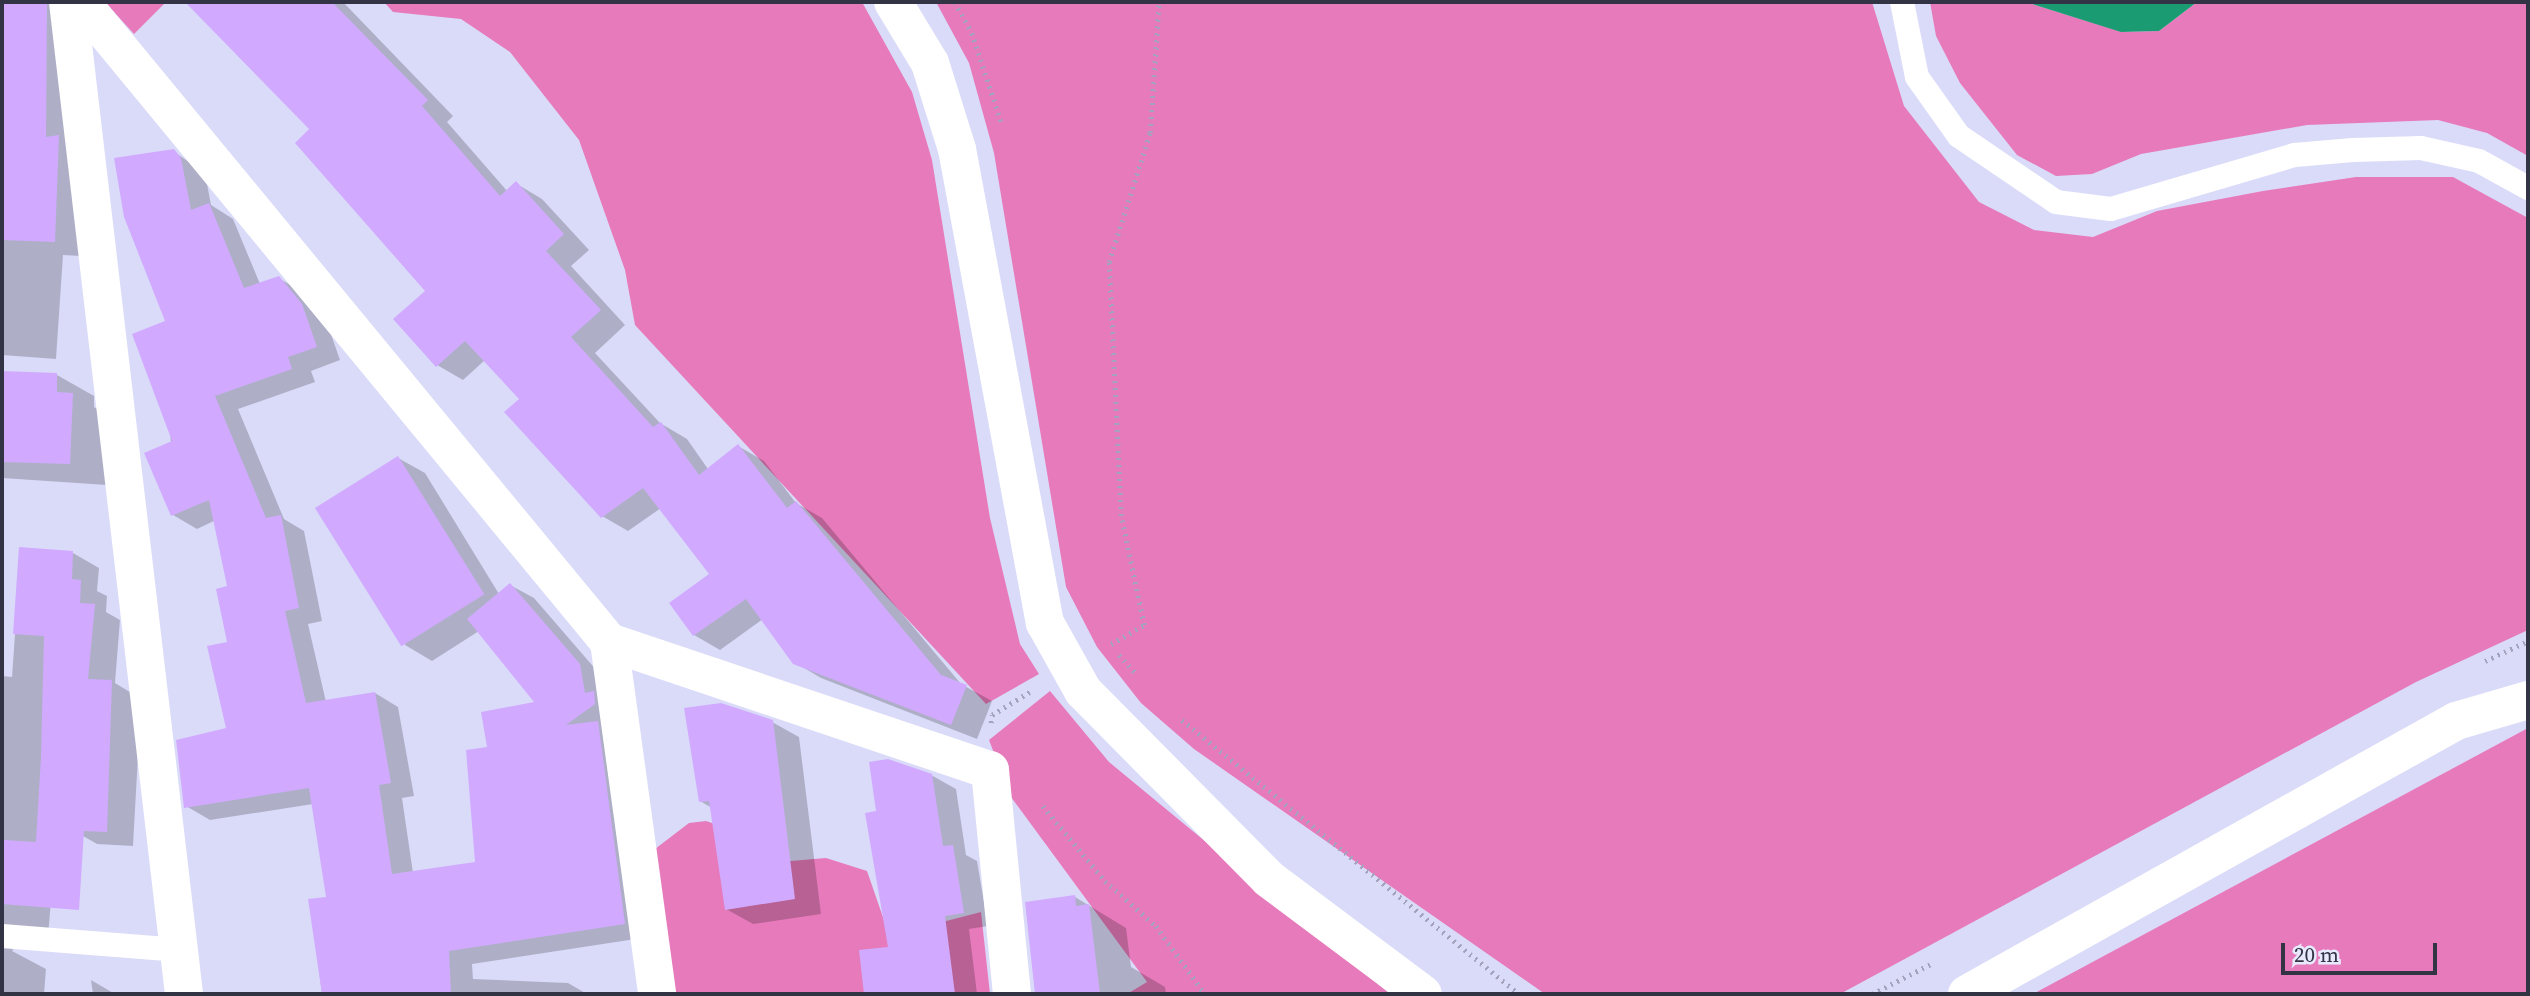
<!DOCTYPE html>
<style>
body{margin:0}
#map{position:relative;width:2530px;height:996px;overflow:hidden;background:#dadbf9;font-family:"Source Serif 4",serif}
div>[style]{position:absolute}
.forest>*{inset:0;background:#e77abb}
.water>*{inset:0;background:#1a9b71}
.shadow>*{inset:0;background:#0003}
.building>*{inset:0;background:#d1aaff;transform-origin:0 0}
.path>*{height:4.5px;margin-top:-2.25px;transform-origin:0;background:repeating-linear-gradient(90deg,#a3a3be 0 2px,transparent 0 7px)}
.lane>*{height:24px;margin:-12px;padding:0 12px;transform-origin:12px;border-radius:12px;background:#fff}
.street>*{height:38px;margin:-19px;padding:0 19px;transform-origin:19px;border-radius:19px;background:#fff}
span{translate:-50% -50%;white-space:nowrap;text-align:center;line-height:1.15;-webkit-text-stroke:6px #e8e9fd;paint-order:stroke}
.frame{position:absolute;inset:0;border:4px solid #333346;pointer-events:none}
.scale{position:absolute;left:2281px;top:943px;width:156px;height:32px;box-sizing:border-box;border:4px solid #333346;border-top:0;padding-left:9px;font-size:21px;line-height:24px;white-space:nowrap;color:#333346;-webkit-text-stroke:5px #e8e9fd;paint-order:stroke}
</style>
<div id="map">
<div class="forest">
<i style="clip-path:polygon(105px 2px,166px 2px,134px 34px)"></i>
<i style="clip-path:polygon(384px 2px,862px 2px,912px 92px,932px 160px,990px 518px,1020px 644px,1039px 674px,986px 704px,635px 325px,625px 270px,579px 140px,510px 52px,461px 19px,393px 12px)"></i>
<i style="clip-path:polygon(936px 2px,1872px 2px,1904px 106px,1979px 202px,2034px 230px,2093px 237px,2157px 211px,2263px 191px,2356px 177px,2453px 177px,2528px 218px,2528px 630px,2416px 682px,1840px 994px,1545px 994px,1194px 749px,1141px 703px,1097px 647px,1066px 587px,994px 153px,969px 63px)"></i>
<i style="clip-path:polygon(1930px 2px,2026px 2px,2122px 32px,2159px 31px,2197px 2px,2528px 2px,2528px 156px,2487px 133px,2438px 120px,2307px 125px,2141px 154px,2092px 174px,2056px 176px,2017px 155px,1960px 83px,1936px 36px)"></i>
<i style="clip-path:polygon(1050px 691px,1109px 762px,1390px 994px,1127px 994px,1147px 982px,1011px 797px,989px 740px)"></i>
<i style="clip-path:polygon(2528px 728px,2528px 994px,2033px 994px)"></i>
<i style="clip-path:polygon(706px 821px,739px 832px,779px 862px,826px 858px,867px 871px,885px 923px,919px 928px,981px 912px,990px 994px,675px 994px,655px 849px,689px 823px)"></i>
</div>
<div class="water">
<i style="clip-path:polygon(2026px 2px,2197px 2px,2159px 31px,2121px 32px)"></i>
</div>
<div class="shadow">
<i style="clip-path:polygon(2px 2px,78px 2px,80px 256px,63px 255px,56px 359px,2px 355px)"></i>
<i style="clip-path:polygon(199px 2px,343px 2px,453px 116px,447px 122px,508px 192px,517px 184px,542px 199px,589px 250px,571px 266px,625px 325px,595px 353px,660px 423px,687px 439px,708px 469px,738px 446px,764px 461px,796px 503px,822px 518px,961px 684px,992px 701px,977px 739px,821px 678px,794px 662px,763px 619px,720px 650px,694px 635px,712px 575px,661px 508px,628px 531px,602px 516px,521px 399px,485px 360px,463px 380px,437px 365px,427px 291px,312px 129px,193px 7px)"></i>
<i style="clip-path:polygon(173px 151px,205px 173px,211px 205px,233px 219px,260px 284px,278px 278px,303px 292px,326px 320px,340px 360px,311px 371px,315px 382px,238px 409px,284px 519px,304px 531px,322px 621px,308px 624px,326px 702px,375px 693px,398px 707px,414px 796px,402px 798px,413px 873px,477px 864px,489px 749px,537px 703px,479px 631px,432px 661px,405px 645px,398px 458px,425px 473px,499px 594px,510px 585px,534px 598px,604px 679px,649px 937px,472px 964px,473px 979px,568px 983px,587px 994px,322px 994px,310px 901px,328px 898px,313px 804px,210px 820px,186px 806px,228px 729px,229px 588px,216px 520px,197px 529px,173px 515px,167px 322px)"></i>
<i style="clip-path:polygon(4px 373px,57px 375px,94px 396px,94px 407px,109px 416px,107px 485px,2px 478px)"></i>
<i style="clip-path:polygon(21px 548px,73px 553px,99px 568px,97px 591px,107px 596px,106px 612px,120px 620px,115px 683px,138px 697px,140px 720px,133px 846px,97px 844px,71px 829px,62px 767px,48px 937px,22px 936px,12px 951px,46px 969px,44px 994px,2px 994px,2px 676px,12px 677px)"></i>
<i style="clip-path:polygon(772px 722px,799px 737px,821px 914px,753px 924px,726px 909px,712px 808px,700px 801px)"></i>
<i style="clip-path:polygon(931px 775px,956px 789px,966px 855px,977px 861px,988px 926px,969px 929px,977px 994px,866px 994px,861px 952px,890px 948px,878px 812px)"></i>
<i style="clip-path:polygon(1075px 897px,1126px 928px,1131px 967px,1165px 987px,1166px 994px,1037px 994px,1027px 903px)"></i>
<i style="clip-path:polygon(91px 980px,115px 994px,93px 994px)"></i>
<i style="clip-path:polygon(752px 992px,810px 994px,752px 994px)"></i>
</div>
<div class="building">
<i style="clip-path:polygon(2px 2px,47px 2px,46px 137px,59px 135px,55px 242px,2px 240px)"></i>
<i style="clip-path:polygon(185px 2px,332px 2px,428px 100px,422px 106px,500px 196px,516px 181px,564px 234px,546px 251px,601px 310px,571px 337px,653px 427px,661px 422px,699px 475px,738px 444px,787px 508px,796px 501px,941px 675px,967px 685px,951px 725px,793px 664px,746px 599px,693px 636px,669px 603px,709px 574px,643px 488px,601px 518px,504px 412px,519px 399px,465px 341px,436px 367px,393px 319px,425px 291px,295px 143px,309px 129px)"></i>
<i style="clip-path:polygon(174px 149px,181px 158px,191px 210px,209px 203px,244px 288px,279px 276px,302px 304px,317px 347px,288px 357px,292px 369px,215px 396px,266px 518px,281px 515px,299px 608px,285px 611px,306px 703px,375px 692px,391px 783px,379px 785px,392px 874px,475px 862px,466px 750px,487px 747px,481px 712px,534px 702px,467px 619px,510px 583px,580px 664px,585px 693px,594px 691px,595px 704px,566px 725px,598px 721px,625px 924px,449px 951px,451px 994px,322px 994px,308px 899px,326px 897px,309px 788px,184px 808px,176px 740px,226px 728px,207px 646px,227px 642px,216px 589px,227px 586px,209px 500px,171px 516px,144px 453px,172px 441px,132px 334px,165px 321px,124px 217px,114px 158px)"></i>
<i style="clip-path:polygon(2px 371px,57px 373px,57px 392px,73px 393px,70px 464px,3px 462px)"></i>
<i style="left:398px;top:456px;width:163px;height:98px;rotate:58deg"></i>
<i style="clip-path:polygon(19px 547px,73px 551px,72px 579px,81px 580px,80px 603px,95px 604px,88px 679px,112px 680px,107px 832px,84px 831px,79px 910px,2px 904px,4px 840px,36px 842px,41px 757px,44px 636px,13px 634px)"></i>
<i style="clip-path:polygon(721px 703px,773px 720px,795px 899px,725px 910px,709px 801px,699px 802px,684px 708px)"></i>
<i style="clip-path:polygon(888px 759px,932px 774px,943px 846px,953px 845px,964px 913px,945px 916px,955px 994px,864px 994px,859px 950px,888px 947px,865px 813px,876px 811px,869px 762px)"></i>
<i style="clip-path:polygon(1075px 895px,1076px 906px,1089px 904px,1100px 994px,1035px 994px,1025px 902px)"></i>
</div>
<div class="path">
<i style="left:955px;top:2px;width:35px;rotate:61deg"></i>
<i style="left:972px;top:33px;width:96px;rotate:71.8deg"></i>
<i style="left:1111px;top:644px;width:38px;rotate:-30deg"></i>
<i style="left:1144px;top:625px;width:111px;rotate:-101.9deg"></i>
<i style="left:1121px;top:516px;width:254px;rotate:-92.7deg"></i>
<i style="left:1109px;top:262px;width:135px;rotate:-72.4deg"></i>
<i style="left:1150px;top:133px;width:131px;rotate:-86.1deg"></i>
<i style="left:1119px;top:655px;width:23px;rotate:47deg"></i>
<i style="left:2485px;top:661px;width:47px;rotate:-24.9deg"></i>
<i style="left:1182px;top:720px;width:434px;rotate:39.1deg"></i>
<i style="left:991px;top:723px;width:8px;rotate:-83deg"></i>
<i style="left:992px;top:715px;width:46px;rotate:-31.6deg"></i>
<i style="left:1043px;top:806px;width:97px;rotate:50.4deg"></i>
<i style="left:1105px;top:881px;width:68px;rotate:41.4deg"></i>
<i style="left:1156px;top:926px;width:84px;rotate:54.2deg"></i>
<i style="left:1872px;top:994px;width:66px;rotate:-27deg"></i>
</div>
<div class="lane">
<i style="left:1902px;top:2px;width:76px;rotate:78.7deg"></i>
<i style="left:1917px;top:77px;width:72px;rotate:54.6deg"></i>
<i style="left:1959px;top:136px;width:117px;rotate:34.2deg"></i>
<i style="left:2056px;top:202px;width:55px;rotate:7.3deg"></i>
<i style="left:2111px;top:209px;width:192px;rotate:-16.4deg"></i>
<i style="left:2295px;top:155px;width:58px;rotate:-4.9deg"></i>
<i style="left:2353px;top:150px;width:68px;rotate:-1.7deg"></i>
<i style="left:2421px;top:148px;width:59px;rotate:12.6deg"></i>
<i style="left:2479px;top:161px;width:56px;rotate:28.9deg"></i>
<i style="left:2px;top:936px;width:178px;rotate:4.5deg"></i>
</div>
<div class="street">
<i style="left:68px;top:2px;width:999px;rotate:83.33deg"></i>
<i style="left:81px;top:2px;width:830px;rotate:50.48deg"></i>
<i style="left:609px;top:642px;width:355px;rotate:82.2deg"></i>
<i style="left:893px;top:2px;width:71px;rotate:58.8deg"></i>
<i style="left:930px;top:63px;width:90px;rotate:72.6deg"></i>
<i style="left:957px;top:149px;width:482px;rotate:79.5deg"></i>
<i style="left:1045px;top:623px;width:78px;rotate:60.8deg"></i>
<i style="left:1083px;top:691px;width:264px;rotate:45.3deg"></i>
<i style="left:1269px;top:879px;width:192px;rotate:36.8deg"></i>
<i style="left:609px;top:642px;width:402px;rotate:18.6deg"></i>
<i style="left:990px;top:770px;width:225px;rotate:84.4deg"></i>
<i style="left:1967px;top:994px;width:560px;rotate:-29.17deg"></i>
<i style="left:2456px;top:721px;width:75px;rotate:-16.3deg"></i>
</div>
<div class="frame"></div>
<div class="scale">20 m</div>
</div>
